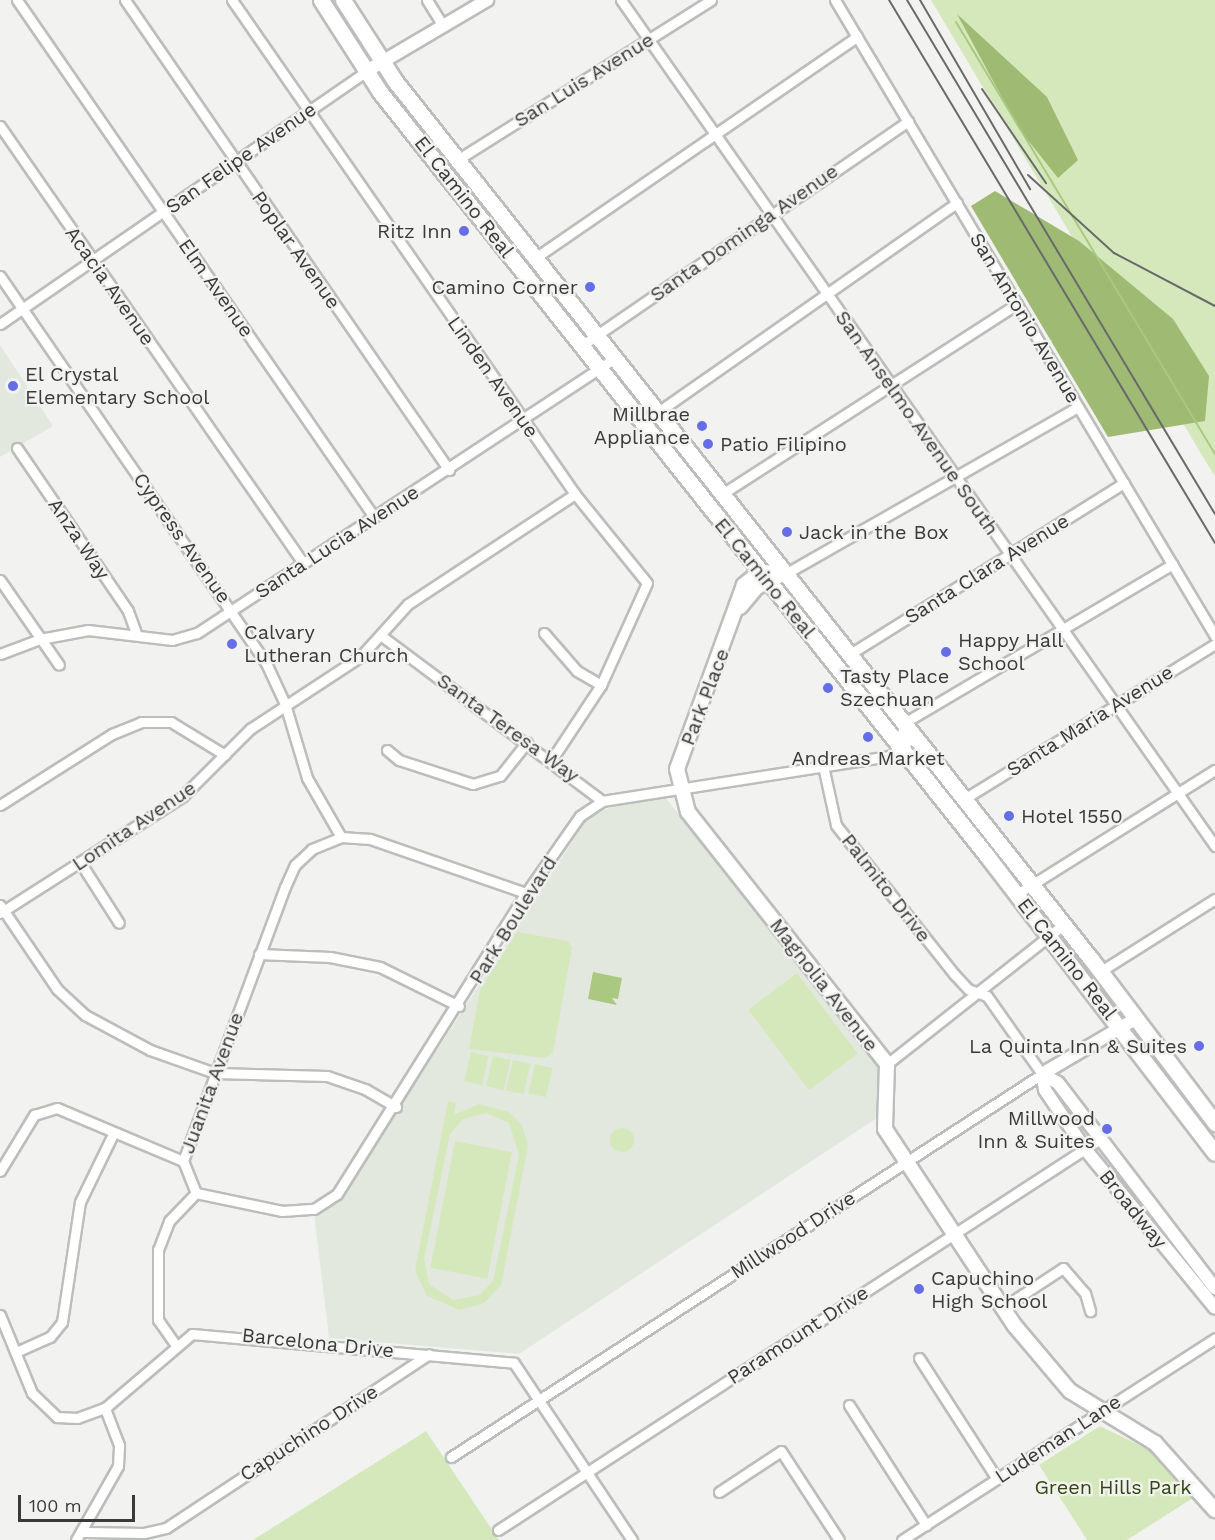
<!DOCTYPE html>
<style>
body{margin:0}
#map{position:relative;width:1215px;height:1540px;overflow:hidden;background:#f2f3f0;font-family:"Work Sans",sans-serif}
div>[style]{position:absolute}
.built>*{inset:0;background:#e3e8de}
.green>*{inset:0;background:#d5e8bc;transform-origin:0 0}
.round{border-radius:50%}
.forest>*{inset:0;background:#9eba73}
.water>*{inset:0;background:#abc880}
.stream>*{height:2px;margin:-1px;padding:0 1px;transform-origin:1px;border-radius:1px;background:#abc880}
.roads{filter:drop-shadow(2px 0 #bcbebb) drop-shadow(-2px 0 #bcbebb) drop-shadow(0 2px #bcbebb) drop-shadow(0 -2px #bcbebb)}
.minor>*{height:9px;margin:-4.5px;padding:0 4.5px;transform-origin:4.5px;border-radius:4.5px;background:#fff}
.tertiary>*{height:12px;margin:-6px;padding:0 6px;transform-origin:6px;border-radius:6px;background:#fff}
.secondary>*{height:14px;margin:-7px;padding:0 7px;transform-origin:7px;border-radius:7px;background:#fff}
.primary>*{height:15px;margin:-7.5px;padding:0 7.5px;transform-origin:7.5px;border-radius:7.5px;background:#fff}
.rail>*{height:2px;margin:-1px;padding:0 1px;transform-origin:1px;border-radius:1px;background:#696a69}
.dots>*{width:16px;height:16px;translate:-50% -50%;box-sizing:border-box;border:3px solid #f2f3f0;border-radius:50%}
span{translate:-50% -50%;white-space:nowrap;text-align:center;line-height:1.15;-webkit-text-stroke:4.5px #f2f3f0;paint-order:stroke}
.street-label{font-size:20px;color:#393a39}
.poi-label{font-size:20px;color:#393a39}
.right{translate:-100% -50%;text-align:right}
.left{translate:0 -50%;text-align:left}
.park-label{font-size:20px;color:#334511}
.scale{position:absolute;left:18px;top:1495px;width:117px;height:27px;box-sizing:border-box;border:3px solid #393a39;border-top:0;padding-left:8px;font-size:18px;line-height:21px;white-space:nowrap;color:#393a39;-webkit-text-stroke:4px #f2f3f0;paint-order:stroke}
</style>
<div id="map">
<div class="built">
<i style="clip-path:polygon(0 345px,53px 426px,0 457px)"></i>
<i style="clip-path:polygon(665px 797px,881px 1065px,877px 1118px,519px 1354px,329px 1338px,314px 1213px,337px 1204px,587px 819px,617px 804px)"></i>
</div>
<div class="green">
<i style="clip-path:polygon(931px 0,1215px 0,1215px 476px,1209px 467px)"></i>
<i style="clip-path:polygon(517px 932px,568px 941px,572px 948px,553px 1052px,545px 1058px,469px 1049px,480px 990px)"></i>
<i style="left:797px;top:973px;width:101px;height:61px;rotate:53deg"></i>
<i style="left:471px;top:1052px;width:18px;height:30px;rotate:13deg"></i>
<i style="left:493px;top:1056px;width:18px;height:31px;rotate:13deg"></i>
<i style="left:513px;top:1060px;width:18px;height:31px;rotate:13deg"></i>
<i style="left:535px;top:1064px;width:18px;height:30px;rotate:13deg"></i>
<i style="clip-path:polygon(evenodd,448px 1101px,456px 1103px,454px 1115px,479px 1104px,509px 1112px,522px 1125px,528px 1146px,501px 1285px,484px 1303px,460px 1310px,427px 1296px,415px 1270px,448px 1101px,486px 1113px,509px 1123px,519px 1155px,493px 1281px,479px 1295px,453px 1300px,429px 1284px,424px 1259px,450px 1134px,463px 1119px,486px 1113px)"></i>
<i class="round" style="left:610px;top:1128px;width:24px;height:24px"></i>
<i style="left:455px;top:1141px;width:58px;height:129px;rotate:11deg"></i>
<i style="clip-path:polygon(1100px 1426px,1149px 1450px,1193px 1498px,1127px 1540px,1087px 1540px,1039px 1465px)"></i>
<i style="clip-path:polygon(426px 1431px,499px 1540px,253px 1540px)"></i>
</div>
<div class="forest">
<i style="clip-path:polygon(957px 14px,1047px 97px,1078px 160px,1058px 178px,1019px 129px)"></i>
<i style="clip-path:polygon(995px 191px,1079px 241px,1173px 319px,1209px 376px,1205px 421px,1108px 437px,971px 206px)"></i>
</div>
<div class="water">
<i style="clip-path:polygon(593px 972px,622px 978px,618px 999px,612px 998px,617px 1005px,588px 999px)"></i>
</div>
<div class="stream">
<i style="left:956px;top:22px;width:504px;rotate:59.06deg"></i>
</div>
<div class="roads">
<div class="minor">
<i style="left:17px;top:0;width:628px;rotate:55.37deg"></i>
<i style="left:125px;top:0;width:571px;rotate:55.42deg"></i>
<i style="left:232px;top:0;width:601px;rotate:55.23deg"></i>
<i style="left:575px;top:494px;width:114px;rotate:51deg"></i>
<i style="left:647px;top:583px;width:112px;rotate:114.3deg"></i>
<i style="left:601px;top:685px;width:89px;rotate:123.5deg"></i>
<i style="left:427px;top:0;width:31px;rotate:58deg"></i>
<i style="left:621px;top:0;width:1034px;rotate:54.93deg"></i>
<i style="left:835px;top:0;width:741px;rotate:59.14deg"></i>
<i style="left:0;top:126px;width:532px;rotate:55.26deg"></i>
<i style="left:457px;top:160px;width:300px;rotate:-32.2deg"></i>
<i style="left:535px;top:258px;width:391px;rotate:-34.5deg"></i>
<i style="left:0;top:276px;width:470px;rotate:55.5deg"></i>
<i style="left:266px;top:663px;width:45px;rotate:65.1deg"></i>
<i style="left:285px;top:704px;width:77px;rotate:73.4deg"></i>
<i style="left:307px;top:778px;width:68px;rotate:60deg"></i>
<i style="left:341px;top:837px;width:29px;rotate:4deg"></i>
<i style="left:370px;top:839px;width:165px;rotate:19.1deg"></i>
<i style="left:0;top:324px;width:444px;rotate:-34.6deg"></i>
<i style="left:581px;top:346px;width:397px;rotate:-34.5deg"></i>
<i style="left:658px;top:412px;width:365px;rotate:-35deg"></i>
<i style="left:17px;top:448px;width:197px;rotate:55.7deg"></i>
<i style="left:128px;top:611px;width:23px;rotate:70deg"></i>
<i style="left:722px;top:494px;width:351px;rotate:-32.8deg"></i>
<i style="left:785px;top:574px;width:337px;rotate:-29.7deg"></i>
<i style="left:0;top:580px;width:103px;rotate:55.2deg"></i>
<i style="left:544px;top:633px;width:50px;rotate:49deg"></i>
<i style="left:577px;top:671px;width:28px;rotate:30deg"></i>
<i style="left:383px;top:637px;width:274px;rotate:36.8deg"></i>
<i style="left:0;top:654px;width:43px;rotate:-20.6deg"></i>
<i style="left:40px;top:639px;width:49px;rotate:-10.6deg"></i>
<i style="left:88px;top:630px;width:85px;rotate:6.8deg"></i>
<i style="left:172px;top:640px;width:26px;rotate:-16deg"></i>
<i style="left:197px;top:633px;width:500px;rotate:-33.34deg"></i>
<i style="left:850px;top:654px;width:323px;rotate:-32deg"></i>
<i style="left:900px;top:747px;width:24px;rotate:-81deg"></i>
<i style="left:904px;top:723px;width:312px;rotate:-30.6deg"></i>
<i style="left:387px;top:750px;width:16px;rotate:40deg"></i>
<i style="left:399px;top:760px;width:78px;rotate:18deg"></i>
<i style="left:473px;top:784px;width:28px;rotate:-17deg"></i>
<i style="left:500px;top:776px;width:43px;rotate:-51.5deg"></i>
<i style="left:964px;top:799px;width:295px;rotate:-31.7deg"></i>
<i style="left:0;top:805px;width:133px;rotate:-32.4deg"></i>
<i style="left:112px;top:734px;width:31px;rotate:-22deg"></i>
<i style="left:141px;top:722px;width:30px"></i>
<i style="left:171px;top:722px;width:63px;rotate:31.4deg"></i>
<i style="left:80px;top:862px;width:72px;rotate:57.4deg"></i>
<i style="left:1017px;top:894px;width:234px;rotate:-32.1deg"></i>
<i style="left:0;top:905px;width:102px;rotate:55.8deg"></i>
<i style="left:57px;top:989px;width:38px;rotate:43deg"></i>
<i style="left:85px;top:1015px;width:74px;rotate:28.3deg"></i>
<i style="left:150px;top:1050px;width:69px;rotate:19.5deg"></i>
<i style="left:215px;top:1073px;width:112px;rotate:1.5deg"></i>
<i style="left:327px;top:1076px;width:40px;rotate:18.9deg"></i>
<i style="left:365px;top:1089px;width:36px;rotate:30deg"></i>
<i style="left:0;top:913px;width:217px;rotate:-32.6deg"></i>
<i style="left:183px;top:796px;width:95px;rotate:-45deg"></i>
<i style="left:250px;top:729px;width:133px;rotate:-33.3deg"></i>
<i style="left:361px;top:656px;width:70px;rotate:-47.9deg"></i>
<i style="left:408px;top:604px;width:200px;rotate:-33.4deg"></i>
<i style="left:259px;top:954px;width:71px;rotate:2.4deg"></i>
<i style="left:330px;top:957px;width:51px;rotate:11.3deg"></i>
<i style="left:380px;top:967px;width:88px;rotate:26.3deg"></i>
<i style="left:1101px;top:971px;width:135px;rotate:-32.3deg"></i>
<i style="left:887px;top:1064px;width:226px;rotate:-38.3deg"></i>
<i style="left:0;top:1171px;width:66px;rotate:-58.7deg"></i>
<i style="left:34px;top:1115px;width:24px;rotate:-17deg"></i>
<i style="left:57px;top:1108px;width:137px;rotate:22.8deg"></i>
<i style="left:196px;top:1193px;width:88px;rotate:11.8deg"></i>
<i style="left:282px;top:1211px;width:32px;rotate:-4deg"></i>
<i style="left:314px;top:1209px;width:27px;rotate:-33deg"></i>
<i style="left:337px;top:1194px;width:355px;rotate:-57.9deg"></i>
<i style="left:526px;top:893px;width:94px;rotate:-55deg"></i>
<i style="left:580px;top:816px;width:27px;rotate:-34deg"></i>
<i style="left:602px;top:801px;width:291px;rotate:-8.9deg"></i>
<i style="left:890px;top:756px;width:32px;rotate:-39deg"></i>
<i style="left:1002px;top:1308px;width:73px;rotate:-33.3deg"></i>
<i style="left:1063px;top:1268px;width:33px;rotate:49deg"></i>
<i style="left:1085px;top:1293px;width:19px;rotate:74deg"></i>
<i style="left:0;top:1315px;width:84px;rotate:67.7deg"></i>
<i style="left:32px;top:1393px;width:35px;rotate:44deg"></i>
<i style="left:57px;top:1417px;width:20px;rotate:3deg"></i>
<i style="left:77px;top:1418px;width:30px;rotate:-20deg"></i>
<i style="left:105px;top:1408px;width:114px;rotate:-40.4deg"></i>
<i style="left:192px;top:1334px;width:323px;rotate:5.1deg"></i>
<i style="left:514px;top:1363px;width:213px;rotate:56.3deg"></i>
<i style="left:175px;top:1344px;width:29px;rotate:-125deg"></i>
<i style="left:158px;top:1320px;width:70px;rotate:-90deg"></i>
<i style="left:158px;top:1250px;width:31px;rotate:-69deg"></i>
<i style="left:169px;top:1221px;width:39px;rotate:-46deg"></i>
<i style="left:196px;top:1193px;width:35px;rotate:-112deg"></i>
<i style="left:183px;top:1161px;width:292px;rotate:-69.6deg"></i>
<i style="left:285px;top:887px;width:24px;rotate:-66deg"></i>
<i style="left:295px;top:865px;width:23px;rotate:-43deg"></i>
<i style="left:312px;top:849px;width:31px;rotate:-22deg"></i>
<i style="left:16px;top:1352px;width:37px;rotate:-24deg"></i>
<i style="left:50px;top:1337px;width:19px;rotate:-51deg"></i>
<i style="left:62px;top:1322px;width:121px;rotate:-81.5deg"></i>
<i style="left:80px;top:1202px;width:76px;rotate:-64.1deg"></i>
<i style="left:919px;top:1358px;width:144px;rotate:57.2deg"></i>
<i style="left:849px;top:1405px;width:143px;rotate:57.3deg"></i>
<i style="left:451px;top:1457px;width:704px;rotate:-32.95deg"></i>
<i style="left:1042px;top:1074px;width:95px;rotate:-125.2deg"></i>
<i style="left:987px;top:996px;width:20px;rotate:-160deg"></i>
<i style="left:968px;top:989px;width:21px;rotate:-133deg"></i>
<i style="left:954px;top:974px;width:190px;rotate:-128.4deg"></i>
<i style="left:836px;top:825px;width:60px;rotate:-102.4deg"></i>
<i style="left:719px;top:1492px;width:74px;rotate:-33.5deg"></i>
<i style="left:781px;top:1451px;width:106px;rotate:56.9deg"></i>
<i style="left:498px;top:1530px;width:714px;rotate:-33deg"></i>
<i style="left:85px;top:1532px;width:59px;rotate:1deg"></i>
<i style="left:144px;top:1533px;width:23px;rotate:-13deg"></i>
<i style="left:166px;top:1528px;width:315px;rotate:-33.5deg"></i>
<i style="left:76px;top:1540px;width:85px;rotate:-60.4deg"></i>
<i style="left:118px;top:1466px;width:21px;rotate:-87deg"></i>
<i style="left:119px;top:1445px;width:40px;rotate:-111deg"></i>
<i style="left:902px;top:1540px;width:373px;rotate:-32.8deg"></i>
</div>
<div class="tertiary">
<i style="left:365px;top:72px;width:142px;rotate:-30.5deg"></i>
<i style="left:1042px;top:1074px;width:16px;rotate:79deg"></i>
<i style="left:1045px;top:1090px;width:71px;rotate:55.9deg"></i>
<i style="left:1085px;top:1149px;width:205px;rotate:50.7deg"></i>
<i style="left:1042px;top:1074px;width:18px;rotate:29deg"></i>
<i style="left:1058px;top:1083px;width:258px;rotate:52.6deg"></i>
<i style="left:1042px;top:1074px;width:110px;rotate:-30.5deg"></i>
</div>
<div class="secondary">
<i style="left:785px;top:574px;width:25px;rotate:-175deg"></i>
<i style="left:760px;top:572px;width:21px;rotate:141deg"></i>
<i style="left:744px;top:585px;width:196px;rotate:110deg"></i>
<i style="left:677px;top:769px;width:44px;rotate:75.7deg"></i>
<i style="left:688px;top:812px;width:321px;rotate:51.7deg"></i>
<i style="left:887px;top:1064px;width:65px;rotate:91.8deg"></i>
<i style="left:885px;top:1129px;width:236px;rotate:56.6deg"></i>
<i style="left:1015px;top:1326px;width:85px;rotate:49.8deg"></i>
<i style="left:1070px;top:1391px;width:100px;rotate:31.5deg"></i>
<i style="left:1155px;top:1443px;width:90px;rotate:48.2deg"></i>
<i style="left:740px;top:607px;width:26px;rotate:-50deg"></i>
<i style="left:757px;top:587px;width:22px;rotate:-27deg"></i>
</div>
<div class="primary">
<i style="left:321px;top:0;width:109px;rotate:57.3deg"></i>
<i style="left:380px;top:92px;width:976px;rotate:51.53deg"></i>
<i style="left:987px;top:856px;width:374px;rotate:52.5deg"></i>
<i style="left:343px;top:0;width:96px;rotate:57.3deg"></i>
<i style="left:395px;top:81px;width:1120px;rotate:51.6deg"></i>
<i style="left:1091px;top:959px;width:206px;rotate:52.9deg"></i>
</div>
</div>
<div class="rail">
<i style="left:889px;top:0;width:633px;rotate:59.02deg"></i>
<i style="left:907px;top:0;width:599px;rotate:59.07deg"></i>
<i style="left:920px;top:0;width:219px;rotate:59.8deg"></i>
<i style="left:982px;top:89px;width:114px;rotate:55.8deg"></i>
<i style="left:1028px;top:175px;width:116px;rotate:42.2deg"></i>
<i style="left:1114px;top:253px;width:114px;rotate:27.7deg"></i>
</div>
<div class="dots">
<i style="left:464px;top:231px;background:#666ee6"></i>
<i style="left:590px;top:287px;background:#666ee6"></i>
<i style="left:13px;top:386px;background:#666ee6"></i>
<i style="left:702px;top:426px;background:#666ee6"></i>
<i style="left:708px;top:444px;background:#666ee6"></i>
<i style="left:787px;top:532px;background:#666ee6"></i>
<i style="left:232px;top:644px;background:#666ee6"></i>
<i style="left:946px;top:652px;background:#666ee6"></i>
<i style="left:828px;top:688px;background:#666ee6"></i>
<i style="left:868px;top:737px;background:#666ee6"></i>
<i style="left:1009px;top:816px;background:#666ee6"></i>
<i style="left:1199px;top:1046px;background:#666ee6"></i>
<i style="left:1107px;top:1129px;background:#666ee6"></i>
<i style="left:919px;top:1289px;background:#666ee6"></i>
</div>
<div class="street-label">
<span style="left:584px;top:80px;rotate:-32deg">San Luis Avenue</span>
<span style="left:241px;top:158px;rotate:-35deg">San Felipe Avenue</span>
<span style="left:464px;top:197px;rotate:52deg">El Camino Real</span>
<span style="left:744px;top:233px;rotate:-35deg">Santa Dominga Avenue</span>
<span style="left:296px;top:250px;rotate:55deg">Poplar Avenue</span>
<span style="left:110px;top:286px;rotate:55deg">Acacia Avenue</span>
<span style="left:216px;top:288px;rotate:55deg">Elm Avenue</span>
<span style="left:1025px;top:318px;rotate:59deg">San Antonio Avenue</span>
<span style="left:493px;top:377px;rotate:55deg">Linden Avenue</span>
<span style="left:917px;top:423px;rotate:55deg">San Anselmo Avenue South</span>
<span style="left:182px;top:538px;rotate:55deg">Cypress Avenue</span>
<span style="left:79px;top:539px;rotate:56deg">Anza Way</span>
<span style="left:337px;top:542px;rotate:-33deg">Santa Lucia Avenue</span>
<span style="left:987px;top:569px;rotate:-32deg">Santa Clara Avenue</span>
<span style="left:765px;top:578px;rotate:51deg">El Camino Real</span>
<span style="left:705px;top:697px;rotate:-69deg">Park Place</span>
<span style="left:1090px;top:721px;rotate:-32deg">Santa Maria Avenue</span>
<span style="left:508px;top:728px;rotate:36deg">Santa Teresa Way</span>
<span style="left:134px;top:826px;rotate:-34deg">Lomita Avenue</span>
<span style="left:886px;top:888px;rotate:52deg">Palmito Drive</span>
<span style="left:513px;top:920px;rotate:-58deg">Park Boulevard</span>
<span style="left:1067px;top:959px;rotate:52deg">El Camino Real</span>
<span style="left:824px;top:985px;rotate:52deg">Magnolia Avenue</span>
<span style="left:212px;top:1083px;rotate:-70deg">Juanita Avenue</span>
<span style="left:1133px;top:1209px;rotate:51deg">Broadway</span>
<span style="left:793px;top:1235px;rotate:-33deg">Millwood Drive</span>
<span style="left:798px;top:1335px;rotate:-33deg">Paramount Drive</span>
<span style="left:318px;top:1343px;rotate:6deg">Barcelona Drive</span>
<span style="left:309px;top:1433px;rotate:-33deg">Capuchino Drive</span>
<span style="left:1058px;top:1439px;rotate:-33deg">Ludeman Lane</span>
</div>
<div class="poi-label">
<span class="right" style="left:452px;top:231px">Ritz Inn</span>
<span class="right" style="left:578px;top:287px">Camino Corner</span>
<span class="left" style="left:25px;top:386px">El Crystal<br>Elementary School</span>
<span class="right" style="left:690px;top:426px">Millbrae<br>Appliance</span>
<span class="left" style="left:720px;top:444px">Patio Filipino</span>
<span class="left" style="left:799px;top:532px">Jack in the Box</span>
<span class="left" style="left:244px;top:644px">Calvary<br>Lutheran Church</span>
<span class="left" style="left:958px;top:652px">Happy Hall<br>School</span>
<span class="left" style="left:840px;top:688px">Tasty Place<br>Szechuan</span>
<span style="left:868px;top:758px">Andreas Market</span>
<span class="left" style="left:1021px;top:816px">Hotel 1550</span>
<span class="right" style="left:1187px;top:1046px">La Quinta Inn &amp; Suites</span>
<span class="right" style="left:1095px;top:1130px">Millwood<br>Inn &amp; Suites</span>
<span class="left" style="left:931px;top:1290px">Capuchino<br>High School</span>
</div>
<div class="park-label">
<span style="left:1113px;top:1487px">Green Hills Park</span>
</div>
<div class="scale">100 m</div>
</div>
